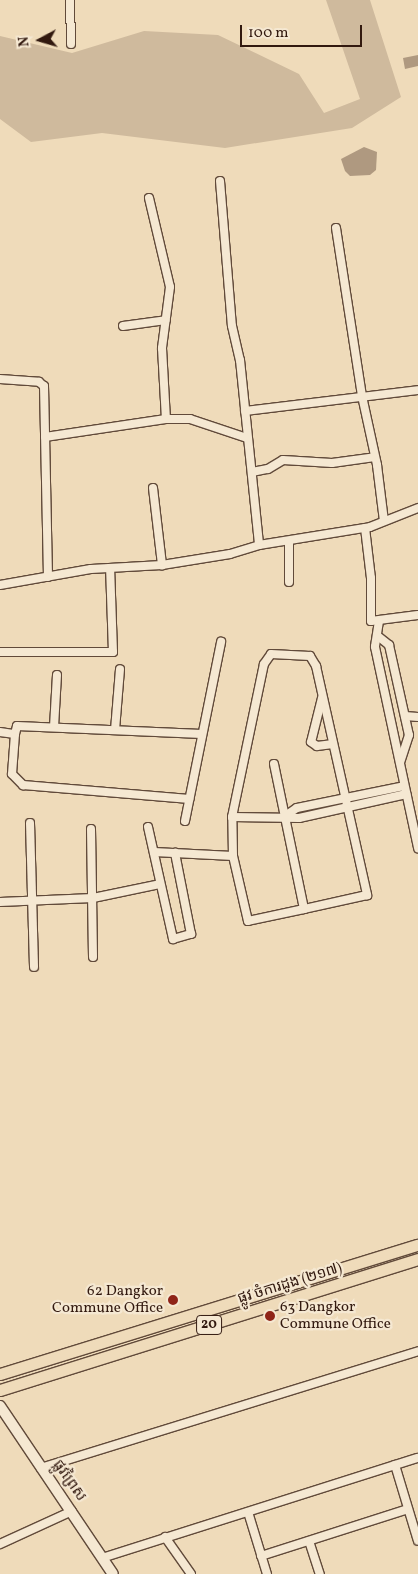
<!DOCTYPE html>
<meta charset="utf-8">
<style>
body{margin:0}
#map{position:relative;width:418px;height:1574px;overflow:hidden;background:#efdbba;font-family:Vollkorn,"Noto Sans Khmer",serif}
div>[style]{position:absolute}
.green>*{inset:0;background:#cfba9d}
.water>*{inset:0;background:#af9980}
.roads{filter:drop-shadow(1px 0 #614a3a) drop-shadow(-1px 0 #614a3a) drop-shadow(0 1px #614a3a) drop-shadow(0 -1px #614a3a)}
.minor>*{height:8px;margin:-4px;padding:0 4px;transform-origin:4px;border-radius:4px;background:#f5e8d2}
.secondary>*{height:10px;margin:-5px;padding:0 5px;transform-origin:5px;border-radius:5px;background:#f5e8d2}
.primary>*{height:11px;margin:-5.5px;padding:0 5.5px;transform-origin:5.5px;border-radius:5.5px;background:#efdbba}
.dots>*{width:14px;height:14px;translate:-50% -50%;box-sizing:border-box;border:2px solid #f5e8d2;border-radius:50%}
span{translate:-50% -50%;white-space:nowrap;text-align:center;line-height:1.15;-webkit-text-stroke:4.5px #f5e8d2;paint-order:stroke}
.shield-label span{padding:1px 4px;background:#f5e8d2;border:1px solid;border-radius:4px;-webkit-text-stroke-width:0}
.shield-label{font-size:14px;color:#32190f;font-weight:700}
.street-label{font-size:15px;color:#32190f}
.poi-label{font-size:15px;color:#32190f}
.right{translate:-100% -50%;text-align:right}
.left{translate:0 -50%;text-align:left}
.north{position:absolute;left:15px;top:15px;width:50px;height:50px;-webkit-text-stroke:4px #f5e8d2;paint-order:stroke;rotate:264deg;font-size:14px;font-weight:700;line-height:20px;text-align:center;color:#32190f}
.north::after{content:'';display:block;margin:auto;width:18px;height:22px;background:#32190f;clip-path:polygon(50% 0,100% 100%,50% 72%,0 100%)}
.scale{position:absolute;left:240px;top:25px;width:122px;height:22px;box-sizing:border-box;border:2px solid #32190f;border-top:0;padding-left:6px;font-size:15px;line-height:18px;white-space:nowrap;color:#32190f;-webkit-text-stroke:4px #f5e8d2;paint-order:stroke}
</style>
<div id="map">
<div class="green">
<i style="clip-path:polygon(326px 0,370px 0,401px 97px,352px 128px,225px 148px,102px 133px,31px 142px,0 119px,0 36px,72px 53px,144px 31px,218px 35px,299px 74px,324px 113px,360px 99px)"></i>
</div>
<div class="water">
<i style="clip-path:polygon(418px 55px,418px 66px,405px 69px,403px 58px)"></i>
<i style="clip-path:polygon(364px 147px,377px 152px,376px 170px,370px 175px,350px 176px,345px 171px,341px 159px)"></i>
</div>
<div class="roads">
<div class="minor">
<i style="left:70px;top:0;width:44px;rotate:88.7deg"></i>
<i style="left:220px;top:181px;width:145px;rotate:85.3deg"></i>
<i style="left:232px;top:326px;width:35px;rotate:77deg"></i>
<i style="left:240px;top:360px;width:186px;rotate:84.1deg"></i>
<i style="left:149px;top:198px;width:91px;rotate:76.7deg"></i>
<i style="left:170px;top:287px;width:62px;rotate:97.5deg"></i>
<i style="left:162px;top:348px;width:71px;rotate:86.8deg"></i>
<i style="left:336px;top:228px;width:170px;rotate:81.2deg"></i>
<i style="left:362px;top:396px;width:71px;rotate:77.7deg"></i>
<i style="left:377px;top:465px;width:56px;rotate:82.9deg"></i>
<i style="left:123px;top:326px;width:43px;rotate:-7.9deg"></i>
<i style="left:0;top:379px;width:39px;rotate:4deg"></i>
<i style="left:39px;top:382px;width:6px;rotate:39deg"></i>
<i style="left:44px;top:386px;width:191px;rotate:88.8deg"></i>
<i style="left:245px;top:411px;width:174px;rotate:-6.9deg"></i>
<i style="left:45px;top:437px;width:122px;rotate:-8.5deg"></i>
<i style="left:166px;top:419px;width:24px"></i>
<i style="left:190px;top:419px;width:60px;rotate:18.4deg"></i>
<i style="left:252px;top:472px;width:16px;rotate:-11deg"></i>
<i style="left:268px;top:469px;width:17px;rotate:-31deg"></i>
<i style="left:283px;top:460px;width:49px;rotate:3.5deg"></i>
<i style="left:332px;top:463px;width:43px;rotate:-7.9deg"></i>
<i style="left:153px;top:488px;width:78px;rotate:83.3deg"></i>
<i style="left:365px;top:528px;width:50px;rotate:83.2deg"></i>
<i style="left:371px;top:578px;width:43px;rotate:90deg"></i>
<i style="left:371px;top:621px;width:47px;rotate:-7.3deg"></i>
<i style="left:289px;top:582px;width:41px;rotate:-90deg"></i>
<i style="left:0;top:585px;width:92px;rotate:-10deg"></i>
<i style="left:91px;top:569px;width:71px;rotate:-3.2deg"></i>
<i style="left:162px;top:565px;width:69px;rotate:-9.2deg"></i>
<i style="left:230px;top:554px;width:30px;rotate:-17deg"></i>
<i style="left:259px;top:545px;width:112px;rotate:-9.2deg"></i>
<i style="left:370px;top:527px;width:52px;rotate:-21.6deg"></i>
<i style="left:379px;top:621px;width:26px;rotate:99deg"></i>
<i style="left:375px;top:647px;width:206px;rotate:77.9deg"></i>
<i style="left:379px;top:637px;width:13px;rotate:39deg"></i>
<i style="left:389px;top:645px;width:92px;rotate:77.5deg"></i>
<i style="left:409px;top:735px;width:28px;rotate:108deg"></i>
<i style="left:0;top:652px;width:113px"></i>
<i style="left:113px;top:652px;width:84px;rotate:-92deg"></i>
<i style="left:322px;top:698px;width:45px;rotate:104deg"></i>
<i style="left:311px;top:742px;width:7px;rotate:34deg"></i>
<i style="left:317px;top:746px;width:16px;rotate:-7deg"></i>
<i style="left:405px;top:716px;width:13px;rotate:4deg"></i>
<i style="left:54px;top:727px;width:52px;rotate:-86.7deg"></i>
<i style="left:115px;top:730px;width:61px;rotate:-85.3deg"></i>
<i style="left:0;top:732px;width:15px;rotate:8deg"></i>
<i style="left:15px;top:734px;width:8px;rotate:-76deg"></i>
<i style="left:17px;top:726px;width:185px;rotate:2.5deg"></i>
<i style="left:15px;top:734px;width:40px;rotate:94.3deg"></i>
<i style="left:12px;top:774px;width:16px;rotate:45deg"></i>
<i style="left:23px;top:785px;width:167px;rotate:4.8deg"></i>
<i style="left:274px;top:764px;width:148px;rotate:78.3deg"></i>
<i style="left:304px;top:909px;width:57px;rotate:167.9deg"></i>
<i style="left:248px;top:921px;width:67px;rotate:-103deg"></i>
<i style="left:233px;top:856px;width:39px;rotate:-91deg"></i>
<i style="left:232px;top:817px;width:156px;rotate:-78.2deg"></i>
<i style="left:264px;top:664px;width:12px;rotate:-55deg"></i>
<i style="left:271px;top:654px;width:39px;rotate:3deg"></i>
<i style="left:310px;top:656px;width:12px;rotate:59deg"></i>
<i style="left:316px;top:666px;width:235px;rotate:77.4deg"></i>
<i style="left:367px;top:895px;width:65px;rotate:167.5deg"></i>
<i style="left:285px;top:816px;width:14px;rotate:-34deg"></i>
<i style="left:297px;top:808px;width:109px;rotate:-11.6deg"></i>
<i style="left:232px;top:817px;width:67px;rotate:0.9deg"></i>
<i style="left:299px;top:818px;width:110px;rotate:-12.6deg"></i>
<i style="left:185px;top:821px;width:183px;rotate:-78.6deg"></i>
<i style="left:30px;top:823px;width:144px;rotate:88.4deg"></i>
<i style="left:148px;top:827px;width:115px;rotate:77.4deg"></i>
<i style="left:173px;top:939px;width:19px;rotate:-16deg"></i>
<i style="left:191px;top:934px;width:83px;rotate:-101.2deg"></i>
<i style="left:91px;top:829px;width:128px;rotate:89.1deg"></i>
<i style="left:154px;top:852px;width:79px;rotate:2.9deg"></i>
<i style="left:0;top:902px;width:93px;rotate:-2.5deg"></i>
<i style="left:93px;top:898px;width:68px;rotate:-11.8deg"></i>
<i style="left:395px;top:1465px;width:79px;rotate:73.2deg"></i>
<i style="left:41px;top:1468px;width:395px;rotate:-17.2deg"></i>
<i style="left:248px;top:1512px;width:65px;rotate:73deg"></i>
<i style="left:165px;top:1537px;width:45px;rotate:54.9deg"></i>
<i style="left:309px;top:1541px;width:35px;rotate:72deg"></i>
<i style="left:0;top:1544px;width:79px;rotate:-24.6deg"></i>
<i style="left:261px;top:1556px;width:154px;rotate:-17.7deg"></i>
<i style="left:102px;top:1558px;width:331px;rotate:-17.6deg"></i>
</div>
<div class="secondary">
<i style="left:0;top:1406px;width:202px;rotate:56.1deg"></i>
</div>
<div class="primary">
<i style="left:0;top:1374px;width:437px;rotate:-17.2deg"></i>
<i style="left:0;top:1390px;width:438px;rotate:-17.4deg"></i>
</div>
</div>
<div class="dots">
<i style="left:173px;top:1300px;background:#8f2418"></i>
<i style="left:270px;top:1316px;background:#8f2418"></i>
</div>
<div class="shield-label">
<span style="left:209px;top:1325px">20</span>
</div>
<div class="street-label">
<span style="left:290px;top:1284px;rotate:-17deg">ផ្លូវ ចំការដូង (២១៧)</span>
<span style="left:69px;top:1481px;rotate:55deg">ផ្លូវព្រៃស</span>
</div>
<div class="poi-label">
<span class="right" style="left:163px;top:1300px">62 Dangkor<br>Commune Office</span>
<span class="left" style="left:280px;top:1316px">63 Dangkor<br>Commune Office</span>
</div>
<div class="north">N</div>
<div class="scale">100 m</div>
</div>
